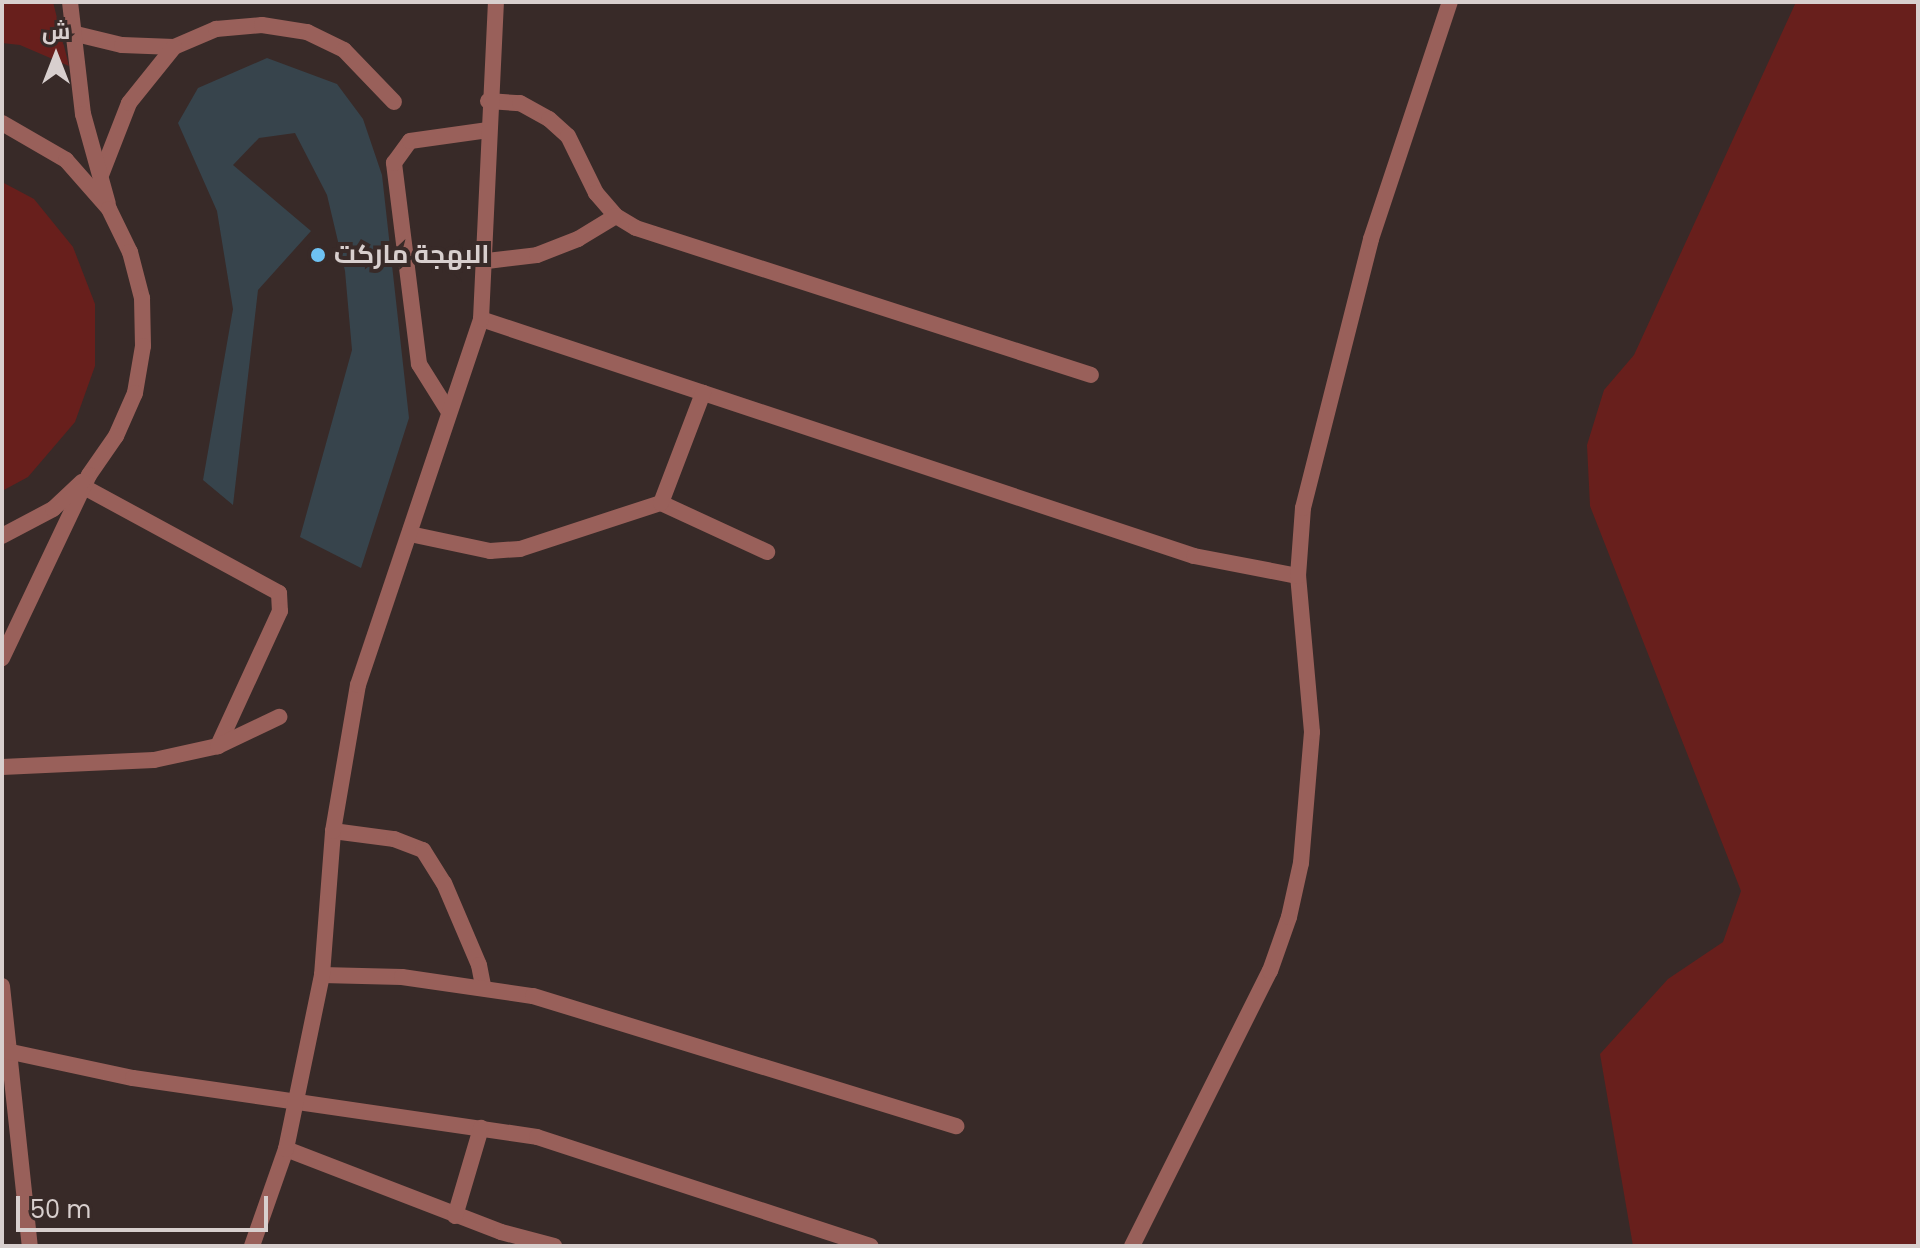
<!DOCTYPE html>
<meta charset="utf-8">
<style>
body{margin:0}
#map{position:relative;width:1920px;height:1248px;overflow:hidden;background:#382a28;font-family:Poppins,Cairo,sans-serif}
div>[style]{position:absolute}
.green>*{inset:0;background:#681f1c}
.building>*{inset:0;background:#37444c}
.service>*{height:16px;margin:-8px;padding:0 8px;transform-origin:8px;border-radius:8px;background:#99605a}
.minor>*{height:16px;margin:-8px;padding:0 8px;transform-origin:8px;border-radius:8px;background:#99605a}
.dots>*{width:22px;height:22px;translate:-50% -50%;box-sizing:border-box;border:4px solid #382a28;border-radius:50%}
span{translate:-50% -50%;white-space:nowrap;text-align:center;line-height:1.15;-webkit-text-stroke:8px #382a28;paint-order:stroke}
.poi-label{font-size:26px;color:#d8cfce;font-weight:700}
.left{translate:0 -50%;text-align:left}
.frame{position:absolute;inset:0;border:4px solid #d8cfce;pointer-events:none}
.north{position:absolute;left:16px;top:16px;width:80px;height:80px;-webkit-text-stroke:6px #382a28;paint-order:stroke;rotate:0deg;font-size:22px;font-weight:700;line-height:32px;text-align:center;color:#d8cfce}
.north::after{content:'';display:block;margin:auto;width:28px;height:36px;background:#d8cfce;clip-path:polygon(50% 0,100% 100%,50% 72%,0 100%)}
.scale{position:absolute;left:16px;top:1196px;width:252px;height:36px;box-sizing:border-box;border:4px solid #d8cfce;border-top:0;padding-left:10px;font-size:24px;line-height:28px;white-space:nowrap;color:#d8cfce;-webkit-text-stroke:6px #382a28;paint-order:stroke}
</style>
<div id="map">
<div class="green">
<i style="clip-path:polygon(2px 2px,53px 2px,69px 66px,20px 45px,2px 43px)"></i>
<i style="clip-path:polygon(1796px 2px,1918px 2px,1918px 1246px,1633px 1246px,1600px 1054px,1668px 979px,1723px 942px,1741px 891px,1590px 506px,1587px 445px,1604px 390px,1634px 355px)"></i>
<i style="clip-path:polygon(2px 182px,34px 199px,73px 247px,95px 304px,95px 366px,75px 422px,28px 477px,2px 491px)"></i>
</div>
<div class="building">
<i style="clip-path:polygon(267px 58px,337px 84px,363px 119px,382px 175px,409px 418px,361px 568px,300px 537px,352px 350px,345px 271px,327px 195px,295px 133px,259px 138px,233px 165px,311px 231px,258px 290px,233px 505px,203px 480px,233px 309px,217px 211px,178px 123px,198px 88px)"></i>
</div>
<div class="service">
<i style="left:72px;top:33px;width:51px;rotate:13.5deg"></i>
<i style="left:122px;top:45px;width:52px;rotate:2.2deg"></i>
<i style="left:174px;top:47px;width:46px;rotate:-23.2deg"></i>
<i style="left:216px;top:29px;width:46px;rotate:-5deg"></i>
<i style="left:262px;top:25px;width:46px;rotate:8.8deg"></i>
<i style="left:307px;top:32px;width:41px;rotate:25.9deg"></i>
<i style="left:344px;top:50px;width:72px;rotate:46.1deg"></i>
<i style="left:101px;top:175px;width:77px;rotate:-68.7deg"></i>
<i style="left:129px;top:103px;width:72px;rotate:-51.2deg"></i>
<i style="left:449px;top:412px;width:57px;rotate:-122deg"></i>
<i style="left:419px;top:364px;width:203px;rotate:-97.1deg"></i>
<i style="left:394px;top:163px;width:27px;rotate:-54deg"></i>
<i style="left:410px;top:141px;width:79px;rotate:-8deg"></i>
<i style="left:84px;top:487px;width:222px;rotate:28.5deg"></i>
<i style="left:279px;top:593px;width:18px;rotate:87deg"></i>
<i style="left:280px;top:611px;width:149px;rotate:114.7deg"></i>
<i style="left:2px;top:767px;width:152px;rotate:-2.6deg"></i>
<i style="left:154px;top:760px;width:66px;rotate:-12.3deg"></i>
<i style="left:218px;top:746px;width:68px;rotate:-25.4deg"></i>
</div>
<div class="minor">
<i style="left:70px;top:2px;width:113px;rotate:83.4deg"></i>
<i style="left:83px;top:114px;width:93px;rotate:74.5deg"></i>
<i style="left:488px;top:101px;width:32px;rotate:4deg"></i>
<i style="left:520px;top:103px;width:33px;rotate:29deg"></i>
<i style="left:549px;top:119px;width:25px;rotate:42deg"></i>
<i style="left:568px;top:136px;width:64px;rotate:63.8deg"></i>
<i style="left:596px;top:193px;width:30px;rotate:49deg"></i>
<i style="left:616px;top:216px;width:23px;rotate:31deg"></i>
<i style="left:636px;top:228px;width:478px;rotate:17.9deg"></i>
<i style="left:2px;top:123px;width:74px;rotate:30deg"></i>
<i style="left:66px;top:160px;width:65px;rotate:48.7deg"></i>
<i style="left:109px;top:209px;width:48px;rotate:64deg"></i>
<i style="left:130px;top:252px;width:48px;rotate:75.4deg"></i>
<i style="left:142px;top:298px;width:48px;rotate:88.8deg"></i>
<i style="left:143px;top:346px;width:48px;rotate:99.7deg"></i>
<i style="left:135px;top:393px;width:47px;rotate:113.8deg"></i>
<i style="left:116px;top:436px;width:47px;rotate:124.7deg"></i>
<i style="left:89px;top:475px;width:203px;rotate:115.4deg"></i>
<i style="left:487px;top:261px;width:50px;rotate:-6.8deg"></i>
<i style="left:537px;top:255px;width:44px;rotate:-21.3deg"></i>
<i style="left:578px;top:239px;width:44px;rotate:-31.2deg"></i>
<i style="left:481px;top:319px;width:751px;rotate:18.39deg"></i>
<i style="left:1194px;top:556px;width:106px;rotate:10.9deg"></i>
<i style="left:661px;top:503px;width:117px;rotate:24.8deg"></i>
<i style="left:410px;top:534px;width:82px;rotate:12deg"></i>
<i style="left:490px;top:551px;width:30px;rotate:-4deg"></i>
<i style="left:520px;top:549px;width:148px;rotate:-18.1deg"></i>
<i style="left:661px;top:503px;width:118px;rotate:-69.1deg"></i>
<i style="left:2px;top:536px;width:58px;rotate:-27.9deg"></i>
<i style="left:53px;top:509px;width:40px;rotate:-43deg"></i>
<i style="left:333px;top:831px;width:62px;rotate:7.5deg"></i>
<i style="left:394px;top:839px;width:31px;rotate:21deg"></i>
<i style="left:423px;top:850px;width:39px;rotate:58deg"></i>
<i style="left:444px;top:883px;width:89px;rotate:66.9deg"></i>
<i style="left:479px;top:965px;width:20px;rotate:79deg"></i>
<i style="left:322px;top:975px;width:80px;rotate:1.4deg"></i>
<i style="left:402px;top:977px;width:132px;rotate:8.3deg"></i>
<i style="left:533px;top:996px;width:443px;rotate:17.1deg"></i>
<i style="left:2px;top:986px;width:262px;rotate:83.9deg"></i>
<i style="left:2px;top:1050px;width:134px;rotate:12.1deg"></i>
<i style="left:133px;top:1078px;width:408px;rotate:8.3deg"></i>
<i style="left:537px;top:1137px;width:351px;rotate:18.1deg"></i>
<i style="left:286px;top:1149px;width:230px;rotate:21.1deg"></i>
<i style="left:501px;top:1232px;width:55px;rotate:14.8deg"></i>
<i style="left:455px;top:1216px;width:92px;rotate:-73.5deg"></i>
<i style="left:252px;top:1246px;width:103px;rotate:-70.7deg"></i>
<i style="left:286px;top:1149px;width:178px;rotate:-78.3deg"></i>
<i style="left:322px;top:975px;width:144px;rotate:-85.6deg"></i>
<i style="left:333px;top:831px;width:148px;rotate:-80.3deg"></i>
<i style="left:358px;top:685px;width:386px;rotate:-71.4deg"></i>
<i style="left:481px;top:319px;width:317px;rotate:-87.3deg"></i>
<i style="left:1132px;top:1246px;width:308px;rotate:-63.4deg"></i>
<i style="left:1270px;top:971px;width:57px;rotate:-70.6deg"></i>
<i style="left:1289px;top:917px;width:55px;rotate:-77.5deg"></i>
<i style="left:1301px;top:863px;width:131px;rotate:-85.2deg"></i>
<i style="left:1312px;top:732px;width:157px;rotate:-95.1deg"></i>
<i style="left:1298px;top:576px;width:68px;rotate:-85.8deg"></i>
<i style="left:1303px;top:508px;width:277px;rotate:-75.8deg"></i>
<i style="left:1371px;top:239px;width:250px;rotate:-71.6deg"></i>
</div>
<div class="dots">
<i style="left:318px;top:255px;background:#6ec2f3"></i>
</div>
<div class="poi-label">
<span class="left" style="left:334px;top:255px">البهجة ماركت</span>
</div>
<div class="frame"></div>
<div class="north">ش</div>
<div class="scale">50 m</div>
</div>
